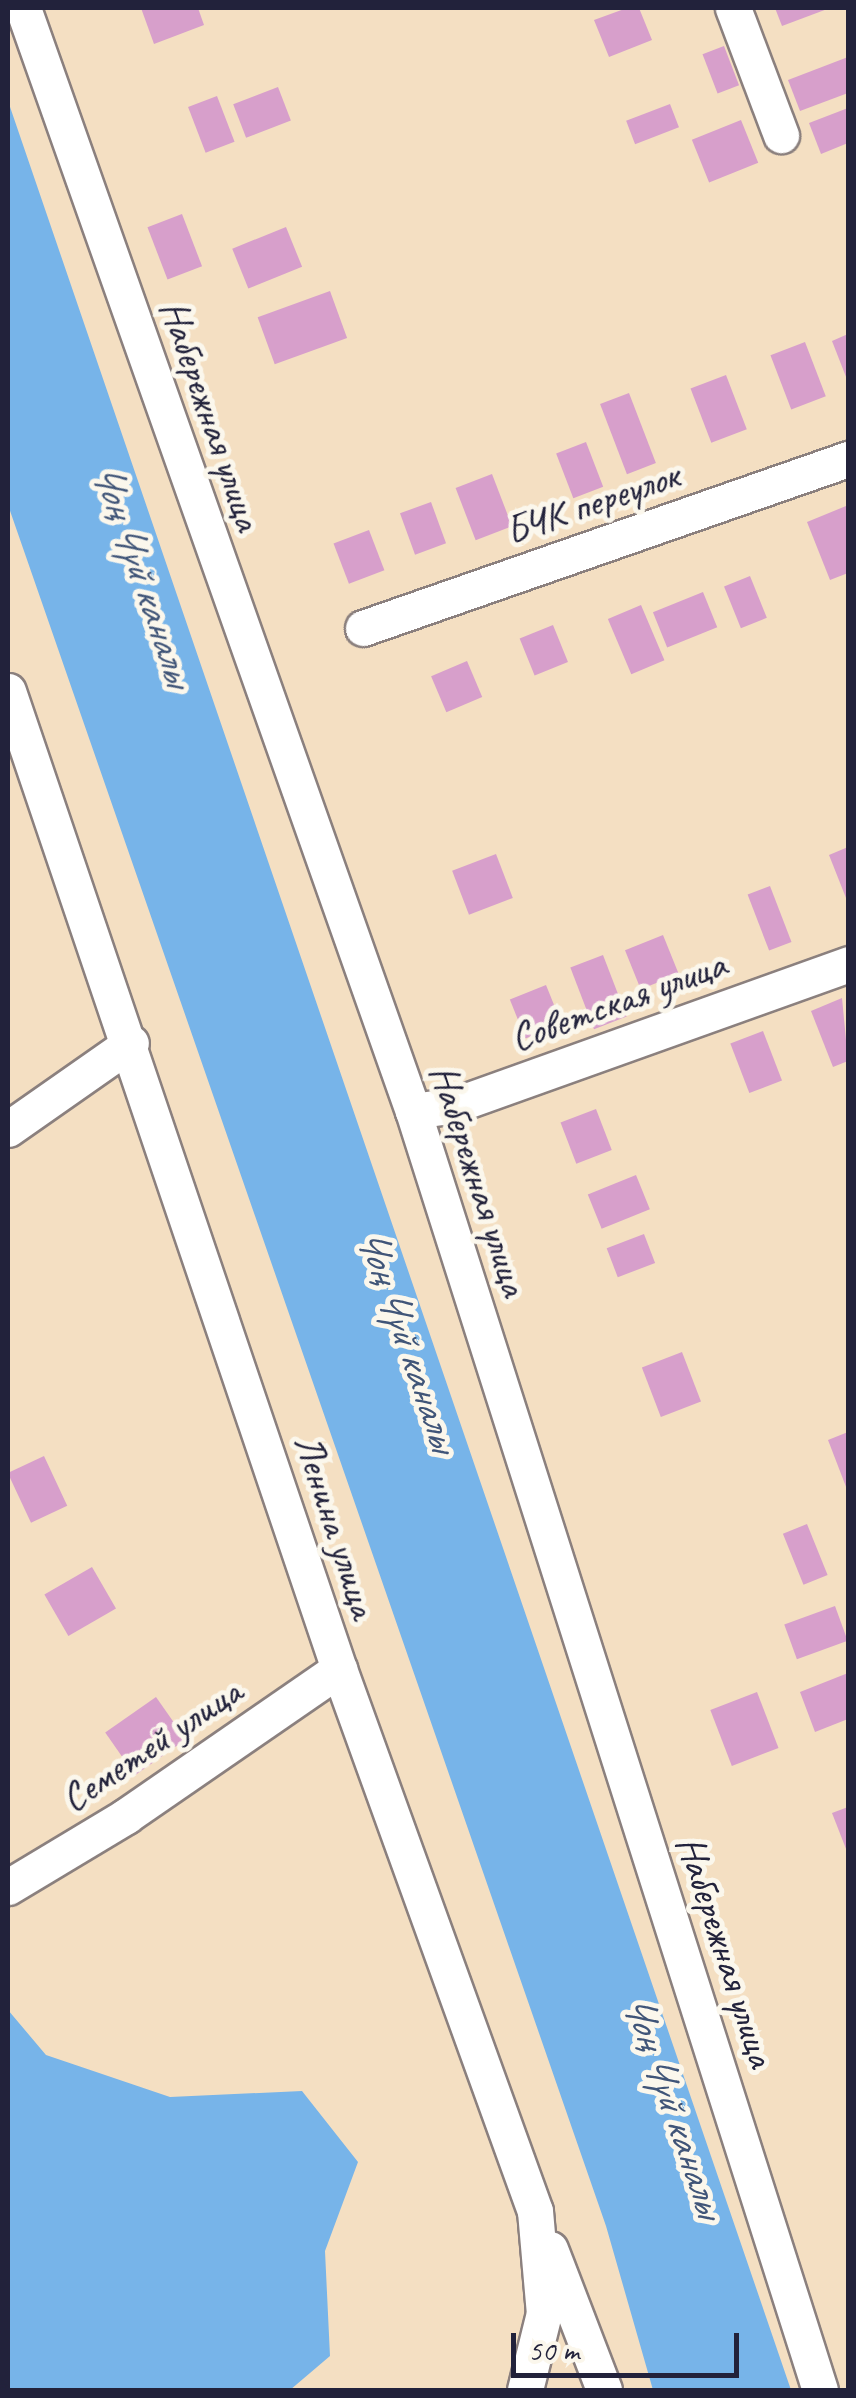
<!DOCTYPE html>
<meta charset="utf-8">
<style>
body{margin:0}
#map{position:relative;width:856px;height:2398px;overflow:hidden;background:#f4dfc2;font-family:Caveat,sans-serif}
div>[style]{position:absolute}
.water>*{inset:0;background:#77b4e9}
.building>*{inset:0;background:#d79fcb;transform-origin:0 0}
.roads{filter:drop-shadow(2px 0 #8b807e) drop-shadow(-2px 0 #8b807e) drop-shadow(0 2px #8b807e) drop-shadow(0 -2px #8b807e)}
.minor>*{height:35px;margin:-17.5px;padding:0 17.5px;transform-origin:17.5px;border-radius:17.5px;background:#fff}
span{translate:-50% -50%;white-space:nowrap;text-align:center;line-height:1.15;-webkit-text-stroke:10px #fbf7ec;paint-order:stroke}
.street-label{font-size:40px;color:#22223b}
.water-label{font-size:42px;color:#405578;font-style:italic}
.frame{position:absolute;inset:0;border:10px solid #22223b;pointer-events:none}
.scale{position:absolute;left:511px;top:2333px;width:228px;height:45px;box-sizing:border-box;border:5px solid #22223b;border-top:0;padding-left:12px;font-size:30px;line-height:35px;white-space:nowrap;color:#22223b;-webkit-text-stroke:8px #fbf7ec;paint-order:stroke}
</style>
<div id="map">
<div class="water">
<i style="clip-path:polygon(8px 101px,791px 2390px,653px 2390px,606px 2226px,8px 505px)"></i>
<i style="clip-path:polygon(8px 2010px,46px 2055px,170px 2097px,302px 2091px,358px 2162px,325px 2251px,330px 2356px,290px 2390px,8px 2390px)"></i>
</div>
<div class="building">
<i style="clip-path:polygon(141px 8px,198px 8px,204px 25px,154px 44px)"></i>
<i style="clip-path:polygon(627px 8px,639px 8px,652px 40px,609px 57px,594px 20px)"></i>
<i style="clip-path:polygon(775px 8px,830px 8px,782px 26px)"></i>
<i style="left:724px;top:46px;width:42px;height:23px;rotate:69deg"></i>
<i style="clip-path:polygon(848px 57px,848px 93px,800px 111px,788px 80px)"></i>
<i style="left:278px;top:87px;width:36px;height:48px;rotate:69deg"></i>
<i style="left:217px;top:96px;width:49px;height:31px;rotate:69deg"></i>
<i style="left:670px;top:104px;width:25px;height:47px;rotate:69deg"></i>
<i style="clip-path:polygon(848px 108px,848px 143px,821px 154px,809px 123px)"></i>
<i style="left:741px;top:120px;width:46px;height:53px;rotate:68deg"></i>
<i style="left:182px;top:214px;width:56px;height:37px;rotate:69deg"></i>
<i style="left:286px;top:227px;width:43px;height:58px;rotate:68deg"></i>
<i style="left:330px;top:291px;width:50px;height:77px;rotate:70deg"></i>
<i style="clip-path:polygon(848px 334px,848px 382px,832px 341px)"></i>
<i style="left:805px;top:342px;width:58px;height:37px;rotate:69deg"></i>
<i style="left:726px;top:375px;width:58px;height:38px;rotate:69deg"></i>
<i style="left:629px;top:393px;width:75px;height:31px;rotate:69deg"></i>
<i style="left:586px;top:442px;width:48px;height:32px;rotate:69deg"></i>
<i style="left:492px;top:474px;width:56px;height:39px;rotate:69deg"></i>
<i style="left:431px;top:502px;width:44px;height:33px;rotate:70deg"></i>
<i style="clip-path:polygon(846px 506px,848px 573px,830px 580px,807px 522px)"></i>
<i style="left:369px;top:530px;width:43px;height:38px;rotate:69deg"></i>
<i style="left:750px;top:576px;width:45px;height:28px;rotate:68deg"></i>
<i style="left:703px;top:592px;width:38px;height:54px;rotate:68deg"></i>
<i style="left:641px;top:605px;width:60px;height:36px;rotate:67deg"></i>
<i style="left:553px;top:625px;width:40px;height:36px;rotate:68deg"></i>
<i style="left:467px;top:661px;width:39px;height:39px;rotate:67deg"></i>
<i style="clip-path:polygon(848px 847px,848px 903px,829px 855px)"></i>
<i style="left:496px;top:854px;width:47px;height:47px;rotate:69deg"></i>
<i style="left:770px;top:886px;width:60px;height:24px;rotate:69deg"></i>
<i style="left:663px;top:935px;width:42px;height:41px;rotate:68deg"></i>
<i style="left:603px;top:955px;width:66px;height:35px;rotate:69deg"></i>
<i style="left:546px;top:985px;width:42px;height:39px;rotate:68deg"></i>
<i style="clip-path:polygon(842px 998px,848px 1061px,833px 1067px,811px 1011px)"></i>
<i style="left:763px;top:1031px;width:53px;height:35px;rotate:69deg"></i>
<i style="left:596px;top:1109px;width:44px;height:38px;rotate:69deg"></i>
<i style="left:636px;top:1175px;width:37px;height:52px;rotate:68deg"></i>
<i style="left:644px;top:1234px;width:31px;height:40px;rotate:69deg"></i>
<i style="left:682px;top:1352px;width:53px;height:43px;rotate:69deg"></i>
<i style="clip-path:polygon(848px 1432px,848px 1492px,828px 1440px)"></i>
<i style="left:44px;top:1456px;width:55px;height:40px;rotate:65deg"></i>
<i style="left:807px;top:1524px;width:55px;height:26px;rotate:68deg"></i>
<i style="left:92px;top:1567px;width:48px;height:55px;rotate:60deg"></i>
<i style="left:835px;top:1606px;width:37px;height:54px;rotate:70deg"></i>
<i style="clip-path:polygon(848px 1673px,848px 1719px,815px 1732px,800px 1692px)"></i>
<i style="left:757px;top:1692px;width:60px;height:50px;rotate:69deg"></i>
<i style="left:156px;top:1697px;width:52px;height:62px;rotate:55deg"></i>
<i style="clip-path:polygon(848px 1807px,848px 1854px,832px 1813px)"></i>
</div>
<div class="roads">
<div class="minor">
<i style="left:23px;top:8px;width:1170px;rotate:70.53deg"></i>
<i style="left:413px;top:1111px;width:1342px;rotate:72.35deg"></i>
<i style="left:733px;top:8px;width:136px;rotate:69.3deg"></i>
<i style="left:363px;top:628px;width:514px;rotate:-19.21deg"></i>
<i style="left:8px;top:691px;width:1032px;rotate:71.3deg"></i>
<i style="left:339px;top:1669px;width:576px;rotate:70.12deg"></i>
<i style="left:535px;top:2211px;width:102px;rotate:85deg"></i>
<i style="left:544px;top:2313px;width:79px;rotate:103.9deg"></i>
<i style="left:413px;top:1111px;width:42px;rotate:-8.1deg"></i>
<i style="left:455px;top:1105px;width:418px;rotate:-19.7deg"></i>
<i style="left:8px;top:1129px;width:150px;rotate:-35deg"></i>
<i style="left:8px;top:1887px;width:138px;rotate:-31deg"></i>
<i style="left:126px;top:1816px;width:259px;rotate:-34.6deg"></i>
<i style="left:550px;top:2249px;width:151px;rotate:69deg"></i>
</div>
</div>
<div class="street-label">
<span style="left:211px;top:415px;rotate:71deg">Набережная улица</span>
<span style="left:592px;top:503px;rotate:-19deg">БЧК переулок</span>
<span style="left:618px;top:1001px;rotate:-20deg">Советская улица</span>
<span style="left:479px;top:1180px;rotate:72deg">Набережная улица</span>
<span style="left:336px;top:1526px;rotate:72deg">Ленина улица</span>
<span style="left:151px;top:1745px;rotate:-34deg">Семетей улица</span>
<span style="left:726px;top:1951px;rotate:72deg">Набережная улица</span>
</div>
<div class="water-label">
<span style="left:142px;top:574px;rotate:71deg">Чоң Чүй каналы</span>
<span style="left:407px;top:1339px;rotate:71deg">Чоң Чүй каналы</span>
<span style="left:673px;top:2105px;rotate:71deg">Чоң Чүй каналы</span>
</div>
<div class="frame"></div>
<div class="scale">50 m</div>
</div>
